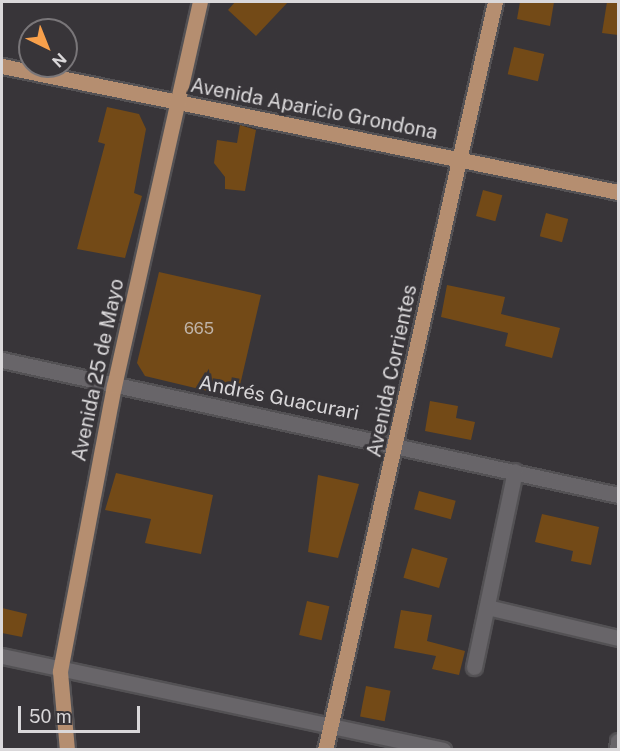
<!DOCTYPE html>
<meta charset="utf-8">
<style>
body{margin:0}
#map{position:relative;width:620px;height:751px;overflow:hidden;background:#383539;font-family:"Public Sans",sans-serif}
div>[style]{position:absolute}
.building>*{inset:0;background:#734a17;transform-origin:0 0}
.roads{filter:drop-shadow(2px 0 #535154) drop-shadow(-2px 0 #535154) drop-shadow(0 2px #535154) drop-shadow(0 -2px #535154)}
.minor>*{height:15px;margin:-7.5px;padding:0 7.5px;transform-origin:7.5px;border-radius:7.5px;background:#686569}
.major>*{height:15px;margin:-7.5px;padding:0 7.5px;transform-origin:7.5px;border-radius:7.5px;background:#b58e70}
span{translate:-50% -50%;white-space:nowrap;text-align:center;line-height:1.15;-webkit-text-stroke:6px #383539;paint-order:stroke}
.number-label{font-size:16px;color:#c0b4a9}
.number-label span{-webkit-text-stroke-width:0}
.street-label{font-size:20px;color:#dad8da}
.frame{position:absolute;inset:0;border:3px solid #dad8da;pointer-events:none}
.north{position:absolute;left:18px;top:18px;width:60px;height:60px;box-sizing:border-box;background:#383539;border:2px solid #797679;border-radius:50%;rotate:137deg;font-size:16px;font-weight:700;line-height:24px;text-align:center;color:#dad8da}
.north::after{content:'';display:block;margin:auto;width:21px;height:27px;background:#f8a04b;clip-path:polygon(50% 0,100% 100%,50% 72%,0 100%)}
.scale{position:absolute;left:18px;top:706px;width:122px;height:27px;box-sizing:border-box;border:3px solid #dad8da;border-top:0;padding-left:8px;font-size:18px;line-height:21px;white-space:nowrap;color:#dad8da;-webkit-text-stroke:4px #383539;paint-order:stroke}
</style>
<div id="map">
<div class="building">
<i style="clip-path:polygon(235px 2px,288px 2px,256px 36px,228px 10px)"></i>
<i style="clip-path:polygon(520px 2px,554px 2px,550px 26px,517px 19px)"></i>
<i style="clip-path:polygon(607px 2px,618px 2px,618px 35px,602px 33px)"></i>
<i style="left:514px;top:47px;width:31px;height:28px;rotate:13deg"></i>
<i style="clip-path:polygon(107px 107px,139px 114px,146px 129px,134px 193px,142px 196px,125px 258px,77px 249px,105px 144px,98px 142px)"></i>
<i style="clip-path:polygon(240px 125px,256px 130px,245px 191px,225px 189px,225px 177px,214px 163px,217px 140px,237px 143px)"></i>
<i style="left:483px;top:190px;width:20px;height:27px;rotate:15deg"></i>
<i style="left:546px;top:213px;width:23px;height:24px;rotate:15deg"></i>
<i style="clip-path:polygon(159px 272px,261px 295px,237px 398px,145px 376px,137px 363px)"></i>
<i style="clip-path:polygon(447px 285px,505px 297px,501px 314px,560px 328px,552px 358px,505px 346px,508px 333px,441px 317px)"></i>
<i style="clip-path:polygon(430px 401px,458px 406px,456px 418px,475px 422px,471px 440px,425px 431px)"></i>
<i style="clip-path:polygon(116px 473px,213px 495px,201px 554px,145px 543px,151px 519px,105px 510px)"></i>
<i style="clip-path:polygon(318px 475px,359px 484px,338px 558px,308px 552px)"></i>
<i style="left:419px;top:491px;width:38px;height:19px;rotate:15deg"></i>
<i style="clip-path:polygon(542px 514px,599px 527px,591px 565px,571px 561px,573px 551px,535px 542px)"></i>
<i style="left:412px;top:548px;width:37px;height:31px;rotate:16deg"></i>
<i style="left:307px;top:601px;width:23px;height:35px;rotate:13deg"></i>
<i style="clip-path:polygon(2px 608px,27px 614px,22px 637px,2px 633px)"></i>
<i style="clip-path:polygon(401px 610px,432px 615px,427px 641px,465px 651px,459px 675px,432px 669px,436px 656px,394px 648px)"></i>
<i style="left:366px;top:686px;width:25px;height:31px;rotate:11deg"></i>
</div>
<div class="roads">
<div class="minor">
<i style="left:2px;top:360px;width:631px;rotate:12.36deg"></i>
<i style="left:487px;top:607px;width:135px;rotate:13.3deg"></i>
<i style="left:2px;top:656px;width:451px;rotate:12deg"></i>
<i style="left:474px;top:667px;width:200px;rotate:-78.2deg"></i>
<i style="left:617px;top:750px;width:9px;rotate:-84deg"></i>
</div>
<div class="major">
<i style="left:2px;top:66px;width:629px;rotate:11.56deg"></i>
<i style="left:67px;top:750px;width:79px;rotate:-95.1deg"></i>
<i style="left:60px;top:671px;width:290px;rotate:-79.3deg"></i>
<i style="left:114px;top:386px;width:394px;rotate:-77.4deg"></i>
<i style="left:325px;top:750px;width:767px;rotate:-77.2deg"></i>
</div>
</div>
<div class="number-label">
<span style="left:199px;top:329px">665</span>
</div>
<div class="street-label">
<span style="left:314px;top:109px;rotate:11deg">Avenida Aparicio Grondona</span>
<span style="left:98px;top:370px;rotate:-78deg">Avenida 25 de Mayo</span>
<span style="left:392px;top:371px;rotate:-78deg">Avenida Corrientes</span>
<span style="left:279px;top:398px;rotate:11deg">Andrés Guacurari</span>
</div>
<div class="frame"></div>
<div class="north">N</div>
<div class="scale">50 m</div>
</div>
